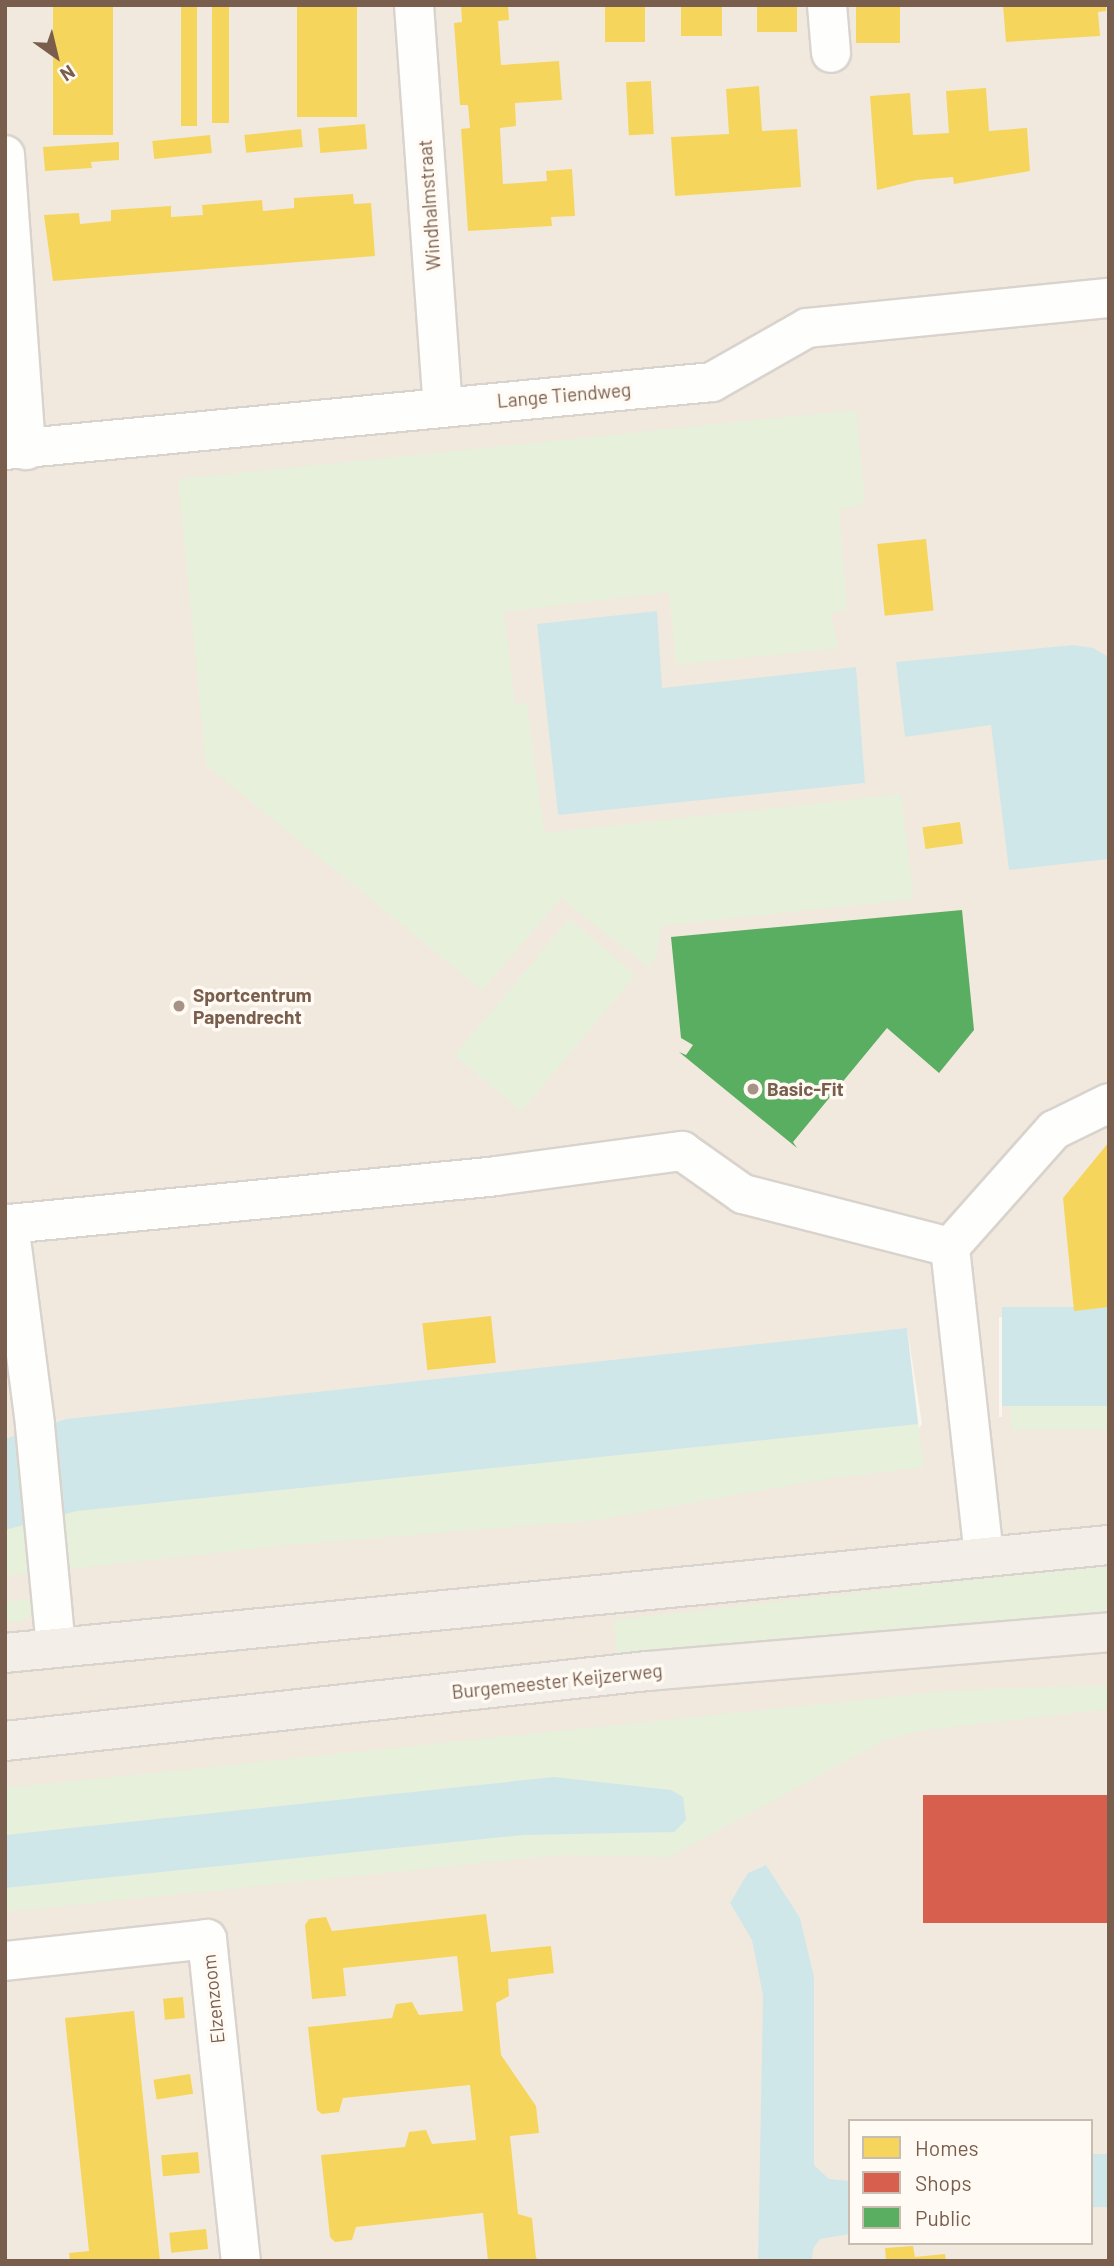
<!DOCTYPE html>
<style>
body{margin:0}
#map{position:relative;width:1114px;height:2266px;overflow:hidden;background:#f9f6f0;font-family:Barlow,sans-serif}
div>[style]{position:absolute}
.residential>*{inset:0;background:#f2e9de}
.green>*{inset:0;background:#e6f0db;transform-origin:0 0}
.water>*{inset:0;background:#d0e7ea;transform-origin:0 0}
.pier>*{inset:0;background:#f9f6f0;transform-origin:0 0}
.homes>*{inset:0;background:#f6d55c;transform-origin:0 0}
.shops>*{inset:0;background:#d6604d;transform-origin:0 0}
.public>*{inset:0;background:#5aae61}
.roads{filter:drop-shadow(2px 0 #d9d3cd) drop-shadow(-2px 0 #d9d3cd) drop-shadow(0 2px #d9d3cd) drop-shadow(0 -2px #d9d3cd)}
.minor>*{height:38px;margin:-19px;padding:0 19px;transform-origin:19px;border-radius:19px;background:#fefefd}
.major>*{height:38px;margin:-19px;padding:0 19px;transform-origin:19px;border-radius:19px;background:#f3efe8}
.dots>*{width:19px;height:19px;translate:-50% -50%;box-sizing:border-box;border:4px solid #fffaf3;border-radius:50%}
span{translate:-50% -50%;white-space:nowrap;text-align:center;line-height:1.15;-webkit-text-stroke:7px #fffaf3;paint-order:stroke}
.street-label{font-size:19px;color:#795e4d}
.poi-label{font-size:19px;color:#795e4d;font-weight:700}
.left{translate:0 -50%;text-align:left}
.frame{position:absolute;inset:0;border:7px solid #795e4d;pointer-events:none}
.legend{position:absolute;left:848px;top:2119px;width:245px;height:126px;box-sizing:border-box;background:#fffaf3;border:2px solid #c9bcb1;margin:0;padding:9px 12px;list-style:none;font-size:21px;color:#795e4d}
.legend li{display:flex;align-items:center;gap:14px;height:35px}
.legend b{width:35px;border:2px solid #c9bcb1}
.north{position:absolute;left:21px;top:21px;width:70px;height:70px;-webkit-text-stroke:5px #fffaf3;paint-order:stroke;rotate:146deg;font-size:19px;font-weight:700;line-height:28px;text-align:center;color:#795e4d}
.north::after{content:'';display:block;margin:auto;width:24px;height:32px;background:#795e4d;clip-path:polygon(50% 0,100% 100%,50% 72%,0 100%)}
</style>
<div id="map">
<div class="residential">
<i style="clip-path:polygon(evenodd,5px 5px,1109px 5px,1109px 2261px,5px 2261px,5px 5px,850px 2121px,1091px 2121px,1091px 2243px,850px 2243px,850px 2121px)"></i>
</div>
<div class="green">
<i style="clip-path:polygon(856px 410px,865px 503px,839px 510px,847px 609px,831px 613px,838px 648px,676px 665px,669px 592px,504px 612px,515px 704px,527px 703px,544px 833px,901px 794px,914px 899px,660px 926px,657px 957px,648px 967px,561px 898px,482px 990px,206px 765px,178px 479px)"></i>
<i style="left:569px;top:919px;width:87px;height:178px;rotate:40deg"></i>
<i style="left:1109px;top:1406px;width:24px;height:98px;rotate:90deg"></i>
<i style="clip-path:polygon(918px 1424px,924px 1467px,826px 1479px,597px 1520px,278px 1546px,5px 1576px,5px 1530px,77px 1511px)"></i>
<i style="clip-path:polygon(1109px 1565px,1109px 1619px,617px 1657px,614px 1620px)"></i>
<i style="clip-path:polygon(50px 1597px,24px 1621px,5px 1623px,5px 1602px)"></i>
<i style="clip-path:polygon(1109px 1685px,1109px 1709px,925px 1730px,885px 1740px,669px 1857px,559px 1855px,5px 1912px,5px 1888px,523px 1835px,673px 1832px,686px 1820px,665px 1790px,554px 1777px,5px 1835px,5px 1788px,957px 1690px)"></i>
</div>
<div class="water">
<i style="clip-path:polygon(657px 611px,662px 688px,856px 667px,865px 783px,558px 815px,537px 624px)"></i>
<i style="clip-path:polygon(1073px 645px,1093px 648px,1107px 656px,1109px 663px,1109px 859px,1009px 870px,991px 725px,905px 737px,896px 662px)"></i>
<i style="left:1109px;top:1307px;width:99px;height:107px;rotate:90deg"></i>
<i style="clip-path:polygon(907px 1328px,918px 1424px,77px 1511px,5px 1530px,5px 1439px,66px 1419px)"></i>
<i style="clip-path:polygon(554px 1777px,671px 1790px,683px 1797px,686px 1820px,674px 1832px,523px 1835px,5px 1888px,5px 1835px)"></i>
<i style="clip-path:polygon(766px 1865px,800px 1918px,814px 1977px,814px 2165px,829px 2179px,850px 2181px,850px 2234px,820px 2239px,813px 2249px,812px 2261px,758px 2261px,763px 1995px,752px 1940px,730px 1903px,748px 1873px)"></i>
<i style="left:1109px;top:2154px;width:53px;height:18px;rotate:90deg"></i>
</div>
<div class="pier">
<i style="left:999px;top:1317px;width:3px;height:100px"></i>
<i style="clip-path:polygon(907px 1328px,922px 1424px,919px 1428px)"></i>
</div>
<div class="homes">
<i style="left:53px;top:5px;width:60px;height:130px"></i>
<i style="left:181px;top:5px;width:16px;height:121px"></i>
<i style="left:212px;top:5px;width:17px;height:118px"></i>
<i style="left:297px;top:5px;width:60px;height:112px"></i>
<i style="clip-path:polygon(461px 5px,508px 5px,509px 20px,498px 21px,501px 65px,559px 61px,562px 100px,515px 103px,516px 126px,500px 128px,503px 184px,547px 181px,546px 171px,572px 169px,575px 216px,551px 217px,552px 226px,468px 231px,461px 129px,470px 128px,468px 105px,460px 105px,454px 23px,462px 22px)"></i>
<i style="left:605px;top:5px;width:40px;height:37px"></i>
<i style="left:681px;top:5px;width:41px;height:31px"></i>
<i style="left:757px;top:5px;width:40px;height:27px"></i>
<i style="left:856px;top:5px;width:44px;height:38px"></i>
<i style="clip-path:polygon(1003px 5px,1106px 5px,1106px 11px,1098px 12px,1100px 36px,1006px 42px)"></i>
<i style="left:651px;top:81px;width:53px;height:25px;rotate:87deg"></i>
<i style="clip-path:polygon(759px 86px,762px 131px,797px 129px,801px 187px,675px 196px,671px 137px,729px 134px,726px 89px)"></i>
<i style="clip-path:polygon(986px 88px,989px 131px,1027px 128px,1030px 171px,954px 184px,953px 177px,917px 180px,877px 190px,870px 96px,910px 93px,913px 135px,949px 133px,946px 91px)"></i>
<i style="left:365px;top:124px;width:25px;height:47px;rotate:85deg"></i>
<i style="left:301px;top:129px;width:18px;height:57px;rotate:84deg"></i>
<i style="left:210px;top:135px;width:18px;height:58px;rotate:84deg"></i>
<i style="clip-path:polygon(119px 142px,119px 160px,91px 162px,92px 168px,45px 171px,43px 147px)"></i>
<i style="clip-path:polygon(353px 194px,354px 204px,371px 203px,375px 256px,53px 281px,44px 215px,79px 213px,80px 224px,111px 221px,111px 210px,171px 206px,171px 217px,203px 215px,202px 205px,262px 200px,263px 211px,294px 208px,294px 198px)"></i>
<i style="left:926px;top:539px;width:72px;height:49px;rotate:84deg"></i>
<i style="left:960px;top:822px;width:22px;height:38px;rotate:82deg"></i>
<i style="clip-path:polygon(1109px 1142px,1109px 1307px,1074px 1311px,1063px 1198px)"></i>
<i style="left:491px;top:1316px;width:47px;height:69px;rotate:84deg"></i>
<i style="clip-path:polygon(486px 1914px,491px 1952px,551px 1946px,554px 1973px,508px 1979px,509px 1996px,496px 2003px,501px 2055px,536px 2106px,539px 2133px,510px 2136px,518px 2214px,532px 2218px,536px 2258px,542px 2261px,488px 2261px,483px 2213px,356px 2227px,352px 2240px,335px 2242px,330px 2237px,321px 2155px,405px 2147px,409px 2132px,426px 2130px,432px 2144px,476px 2140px,470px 2085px,343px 2098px,339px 2112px,322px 2114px,317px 2110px,308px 2027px,392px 2018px,396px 2004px,412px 2002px,419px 2015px,463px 2011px,457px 1956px,343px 1968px,346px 1996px,312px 1999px,305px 1925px,309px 1919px,326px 1917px,332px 1931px)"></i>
<i style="left:183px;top:1997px;width:21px;height:20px;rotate:85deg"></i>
<i style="clip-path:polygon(134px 2011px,160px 2261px,70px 2261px,69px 2253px,89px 2251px,65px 2018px)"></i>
<i style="left:190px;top:2074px;width:20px;height:37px;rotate:81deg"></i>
<i style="left:198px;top:2152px;width:21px;height:37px;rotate:85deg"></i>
<i style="left:206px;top:2229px;width:20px;height:37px;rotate:84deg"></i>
<i style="clip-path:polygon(913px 2246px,915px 2257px,945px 2254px,946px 2261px,886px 2261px,885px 2248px)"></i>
</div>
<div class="shops">
<i style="left:1109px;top:1795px;width:128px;height:186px;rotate:90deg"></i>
</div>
<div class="public">
<i style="clip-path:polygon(962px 910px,974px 1030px,939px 1073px,887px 1028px,793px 1142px,797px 1148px,679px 1052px,686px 1055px,693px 1045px,681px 1038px,671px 937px)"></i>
</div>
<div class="roads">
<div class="minor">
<i style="left:414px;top:5px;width:401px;rotate:85.9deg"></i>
<i style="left:827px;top:5px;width:48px;rotate:85.2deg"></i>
<i style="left:5px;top:155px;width:296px;rotate:85.9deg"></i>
<i style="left:5px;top:450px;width:710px;rotate:-5.49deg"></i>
<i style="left:712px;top:382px;width:109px;rotate:-29.6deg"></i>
<i style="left:807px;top:328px;width:303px;rotate:-5.7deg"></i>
<i style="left:984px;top:1556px;width:311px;rotate:-96.3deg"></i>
<i style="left:950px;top:1247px;width:157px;rotate:-48.4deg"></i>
<i style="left:1054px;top:1130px;width:61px;rotate:-26.1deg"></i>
<i style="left:56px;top:1648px;width:225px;rotate:-95.4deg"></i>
<i style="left:35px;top:1424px;width:202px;rotate:-97.4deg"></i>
<i style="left:9px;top:1224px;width:489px;rotate:-5.6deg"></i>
<i style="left:496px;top:1176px;width:188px;rotate:-7.7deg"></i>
<i style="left:682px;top:1151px;width:75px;rotate:35.2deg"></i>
<i style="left:743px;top:1194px;width:214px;rotate:14.4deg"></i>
<i style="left:5px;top:1961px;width:203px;rotate:-6.2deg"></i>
<i style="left:207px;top:1939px;width:324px;rotate:84deg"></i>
</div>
<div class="major">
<i style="left:5px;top:1653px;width:1109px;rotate:-5.59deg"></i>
<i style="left:5px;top:1741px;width:646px;rotate:-6.22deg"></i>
<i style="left:647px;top:1671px;width:464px;rotate:-4.8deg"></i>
</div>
</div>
<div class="dots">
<i style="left:179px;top:1006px;background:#a69386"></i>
<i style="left:753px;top:1089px;background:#a69386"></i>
</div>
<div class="street-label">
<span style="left:429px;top:205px;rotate:-94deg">Windhalmstraat</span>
<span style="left:564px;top:395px;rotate:-5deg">Lange Tiendweg</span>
<span style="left:557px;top:1681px;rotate:-6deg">Burgemeester Keijzerweg</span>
<span style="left:213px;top:1999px;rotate:-96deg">Elzenzoom</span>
</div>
<div class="poi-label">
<span class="left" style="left:193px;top:1006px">Sportcentrum<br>Papendrecht</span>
<span class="left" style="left:767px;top:1089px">Basic-Fit</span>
</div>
<div class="frame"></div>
<ul class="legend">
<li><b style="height:19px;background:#f6d55c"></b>Homes</li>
<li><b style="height:19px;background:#d6604d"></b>Shops</li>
<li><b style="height:19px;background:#5aae61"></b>Public</li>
</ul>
<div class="north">N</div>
</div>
